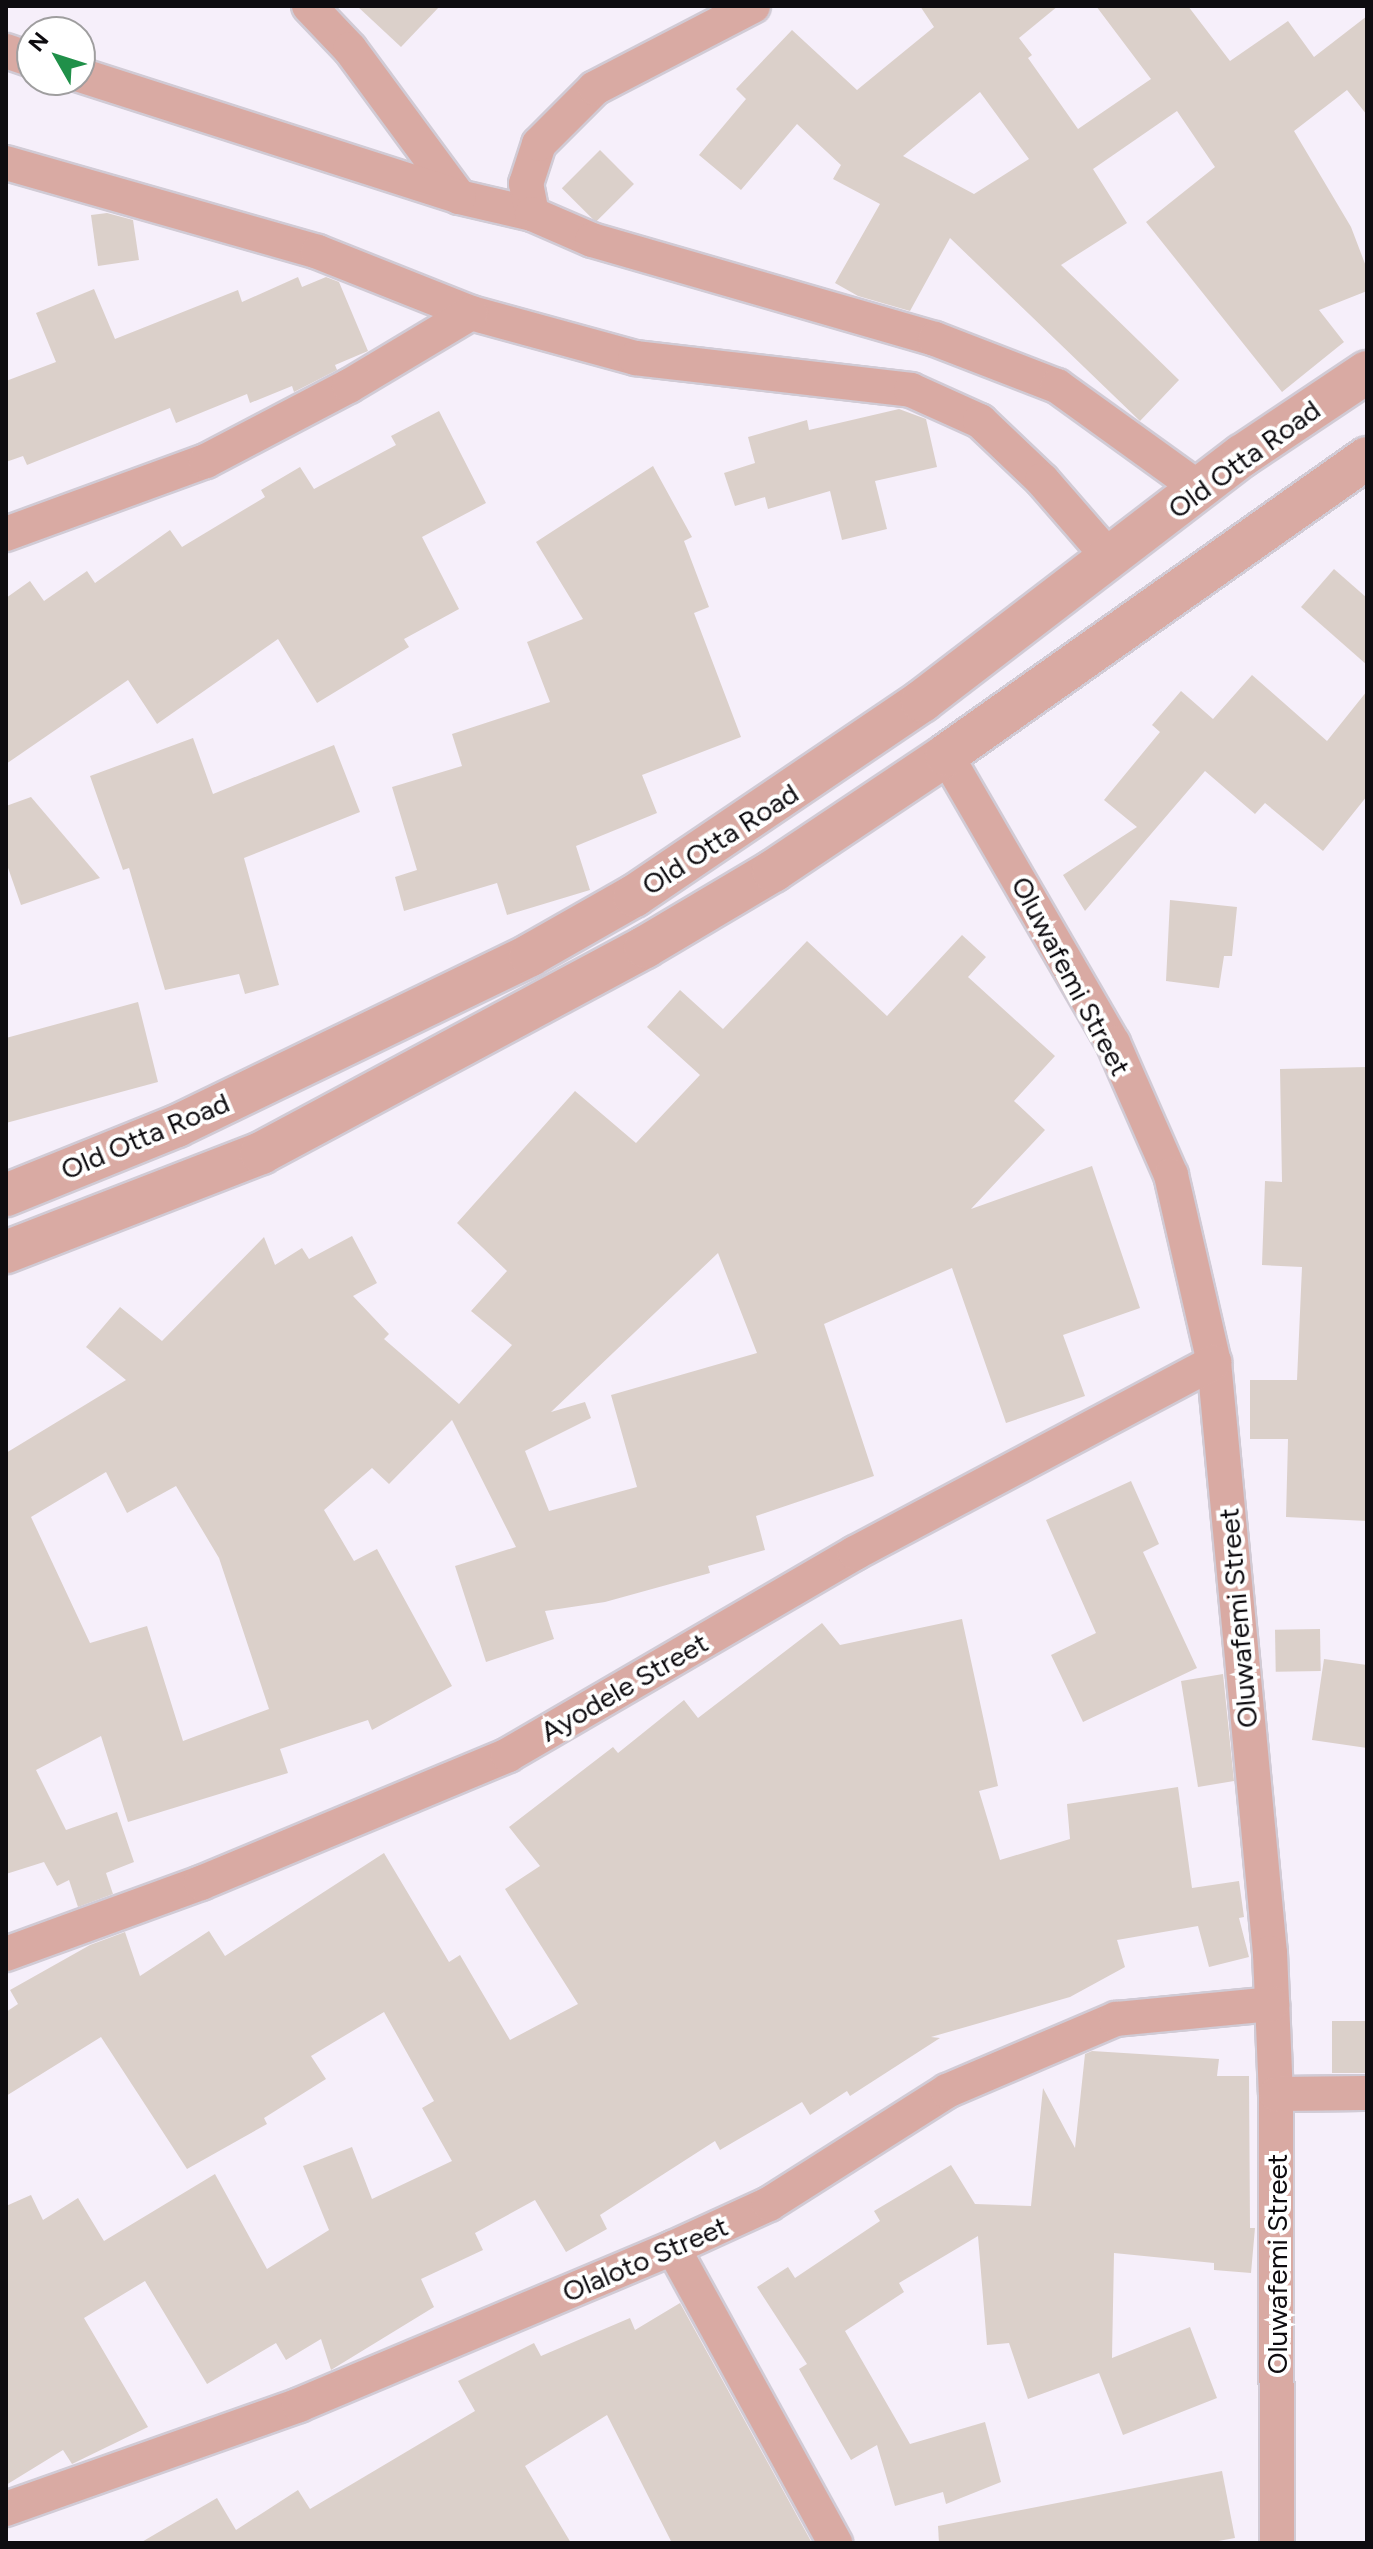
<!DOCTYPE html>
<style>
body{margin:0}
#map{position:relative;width:1373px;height:2549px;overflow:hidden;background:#f6effa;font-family:Figtree,sans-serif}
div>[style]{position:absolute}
.building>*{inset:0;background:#dbd0ca;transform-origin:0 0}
.roads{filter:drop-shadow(2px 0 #d1cbd5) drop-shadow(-2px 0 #d1cbd5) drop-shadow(0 2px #d1cbd5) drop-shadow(0 -2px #d1cbd5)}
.minor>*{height:34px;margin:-17px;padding:0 17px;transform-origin:17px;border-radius:17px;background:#d9aaa3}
.tertiary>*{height:42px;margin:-21px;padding:0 21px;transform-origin:21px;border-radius:21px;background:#d9aaa3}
span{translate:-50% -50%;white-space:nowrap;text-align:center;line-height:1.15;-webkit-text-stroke:8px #fff;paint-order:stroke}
.street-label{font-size:28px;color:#0e0c10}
.frame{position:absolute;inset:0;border:8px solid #0e0c10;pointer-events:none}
.north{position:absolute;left:16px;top:16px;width:80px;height:80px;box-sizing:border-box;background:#fff;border:2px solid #9f9e9f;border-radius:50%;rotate:309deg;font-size:22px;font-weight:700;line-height:32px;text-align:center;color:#0e0c10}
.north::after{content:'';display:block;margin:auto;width:28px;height:36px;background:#209049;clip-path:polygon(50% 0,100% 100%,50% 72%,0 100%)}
</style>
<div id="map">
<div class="building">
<i style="clip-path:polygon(357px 6px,440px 6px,401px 47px)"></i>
<i style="clip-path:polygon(evenodd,920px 6px,1058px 6px,1019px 38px,1032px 55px,1028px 58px,1078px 129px,1151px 79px,1096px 6px,1188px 6px,1230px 61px,1288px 21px,1314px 57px,1367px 16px,1367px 115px,1347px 90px,1294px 131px,1351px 227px,1367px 269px,1367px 291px,1319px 310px,1344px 342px,1282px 392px,1146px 222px,1215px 167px,1177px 111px,1093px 169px,1127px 223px,1061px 265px,1179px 380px,1140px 421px,950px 238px,910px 311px,858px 296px,835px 283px,880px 204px,833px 179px,841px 165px,797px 124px,741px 190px,699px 155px,746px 99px,736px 89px,792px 30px,857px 90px,934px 27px,920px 6px,980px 92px,1029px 159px,974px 194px,903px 156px,980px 92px)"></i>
<i style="left:600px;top:150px;width:48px;height:54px;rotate:45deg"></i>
<i style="clip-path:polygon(107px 213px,133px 220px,139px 260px,98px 266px,91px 215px)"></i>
<i style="clip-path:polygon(298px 277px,302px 287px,326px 277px,339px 282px,368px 351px,335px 365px,337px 370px,294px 392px,292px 386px,250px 403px,247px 394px,176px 423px,170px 408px,27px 465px,23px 456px,6px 462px,6px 381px,56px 362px,36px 313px,94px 289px,115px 339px,238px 290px,242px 302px)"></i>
<i style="clip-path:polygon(899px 409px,926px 419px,937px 467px,875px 481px,887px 529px,842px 540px,830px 491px,768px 509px,765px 497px,735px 506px,724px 473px,755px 463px,748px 437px,807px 420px,809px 430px)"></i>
<i style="clip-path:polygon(439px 411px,486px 503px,422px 537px,459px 609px,404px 639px,409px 647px,317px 703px,278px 639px,157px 724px,128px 680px,6px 764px,6px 598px,30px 581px,44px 601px,87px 571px,95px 583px,170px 530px,182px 547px,265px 497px,261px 490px,300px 467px,314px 489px,396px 445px,391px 436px)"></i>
<i style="clip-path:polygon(653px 466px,692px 537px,684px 541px,709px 607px,694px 613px,741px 737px,642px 775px,657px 813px,576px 846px,590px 890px,507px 915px,497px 883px,404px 911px,395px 877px,417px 870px,392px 787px,462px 766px,452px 734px,550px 702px,527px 642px,583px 619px,536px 542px)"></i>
<i style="clip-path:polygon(1334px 569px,1367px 598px,1367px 665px,1301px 607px)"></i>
<i style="clip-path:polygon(1252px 675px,1327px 741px,1367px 691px,1367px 796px,1323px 851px,1265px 803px,1255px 814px,1205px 771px,1085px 911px,1063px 875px,1137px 827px,1104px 800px,1160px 732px,1152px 725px,1181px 691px,1213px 719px)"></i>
<i style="clip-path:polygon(193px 738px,213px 794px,334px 745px,360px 812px,244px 858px,279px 985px,245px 994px,239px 974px,165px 990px,129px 868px,123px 870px,90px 776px)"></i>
<i style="clip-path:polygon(31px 797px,100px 878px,21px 905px,6px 862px,6px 806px)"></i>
<i style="clip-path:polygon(1170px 900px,1237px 907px,1232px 956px,1224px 956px,1219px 988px,1166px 981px)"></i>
<i style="clip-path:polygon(evenodd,962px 935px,986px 957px,968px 977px,1055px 1056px,1014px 1101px,1045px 1130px,971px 1209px,1092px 1166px,1140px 1308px,1063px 1335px,1085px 1396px,1006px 1423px,952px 1268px,824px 1324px,874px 1476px,756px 1516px,765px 1550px,708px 1566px,710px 1573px,605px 1602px,545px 1611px,554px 1639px,486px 1662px,455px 1566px,516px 1547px,452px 1420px,389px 1484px,372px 1468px,324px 1510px,354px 1561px,377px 1549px,452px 1686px,372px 1730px,368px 1720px,280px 1749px,288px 1773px,128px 1822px,101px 1736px,36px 1770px,66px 1830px,117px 1812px,134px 1862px,106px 1873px,113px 1894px,78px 1907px,69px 1880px,57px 1886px,44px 1862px,6px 1874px,6px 1453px,126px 1380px,86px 1347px,120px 1307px,162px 1341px,264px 1237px,275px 1265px,302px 1248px,309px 1259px,352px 1236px,377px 1283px,353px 1296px,389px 1334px,384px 1339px,459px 1404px,512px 1345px,471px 1311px,507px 1271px,457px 1223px,575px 1091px,636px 1143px,700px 1075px,647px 1027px,680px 990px,723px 1029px,807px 941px,887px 1016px,962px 935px,718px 1253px,757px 1353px,611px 1395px,637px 1487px,549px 1511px,525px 1451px,591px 1418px,585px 1402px,551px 1412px,718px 1253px,962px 935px,106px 1472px,127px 1513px,176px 1486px,219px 1558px,269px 1709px,183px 1741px,147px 1626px,90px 1643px,31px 1517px,106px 1472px)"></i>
<i style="clip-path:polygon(138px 1002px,158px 1082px,6px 1123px,6px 1038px)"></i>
<i style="clip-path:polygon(1367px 1067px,1367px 1521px,1286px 1517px,1288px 1439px,1250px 1439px,1250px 1380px,1297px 1380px,1302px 1267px,1262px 1265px,1265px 1181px,1282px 1182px,1280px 1069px)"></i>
<i style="clip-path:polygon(1131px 1481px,1159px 1544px,1143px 1552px,1197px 1668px,1083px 1722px,1051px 1655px,1096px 1633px,1046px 1520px)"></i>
<i style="clip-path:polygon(962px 1619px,998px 1786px,979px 1791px,1000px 1860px,1070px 1839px,1067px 1804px,1178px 1787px,1192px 1888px,1239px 1881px,1244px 1917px,1239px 1918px,1249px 1957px,1209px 1967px,1198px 1926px,1117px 1940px,1125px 1967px,1070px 1997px,931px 2037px,940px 2038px,850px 2096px,847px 2091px,810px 2115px,802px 2102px,720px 2150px,715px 2141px,600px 2215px,607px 2229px,566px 2252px,535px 2200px,475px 2233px,483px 2250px,421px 2279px,434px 2307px,331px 2370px,321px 2339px,286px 2360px,276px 2343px,207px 2384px,145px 2281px,84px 2318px,148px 2427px,72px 2464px,63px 2450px,6px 2485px,6px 2206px,31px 2195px,43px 2220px,78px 2198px,104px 2241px,215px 2174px,267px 2269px,329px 2230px,303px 2166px,352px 2147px,372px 2199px,452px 2161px,422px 2108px,434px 2101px,384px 2012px,311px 2056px,326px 2079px,264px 2118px,267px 2124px,187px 2169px,101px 2037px,6px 2096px,6px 2012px,18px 2004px,10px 1990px,90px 1945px,125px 1932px,140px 1976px,209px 1931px,225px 1956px,384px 1853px,449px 1962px,460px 1955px,510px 2040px,578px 2004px,505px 1889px,540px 1866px,509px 1827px,613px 1747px,618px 1753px,684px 1700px,698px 1718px,822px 1623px,840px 1645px)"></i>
<i style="left:1320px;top:1629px;width:42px;height:45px;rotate:89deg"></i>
<i style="clip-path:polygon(1324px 1659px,1367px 1665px,1367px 1748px,1312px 1740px)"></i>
<i style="clip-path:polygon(1223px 1674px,1234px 1781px,1198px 1787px,1181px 1681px)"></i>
<i style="left:1367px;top:2021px;width:52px;height:35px;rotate:90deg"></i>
<i style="clip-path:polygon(1092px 2051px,1219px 2059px,1217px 2076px,1249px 2076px,1250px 2228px,1255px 2228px,1251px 2273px,1214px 2270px,1214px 2263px,1114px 2253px,1112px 2358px,1190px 2327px,1217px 2398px,1123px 2435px,1099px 2373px,1028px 2399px,1009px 2343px,987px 2345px,978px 2236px,899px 2283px,904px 2292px,845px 2331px,910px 2444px,985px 2422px,1001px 2482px,946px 2504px,943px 2492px,895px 2506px,877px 2445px,851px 2460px,799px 2369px,807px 2364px,757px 2287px,788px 2267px,795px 2278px,880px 2221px,874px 2211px,951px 2165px,975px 2204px,1031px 2206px,1043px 2088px,1075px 2148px,1085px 2054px)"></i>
<i style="clip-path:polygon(680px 2303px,812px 2543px,672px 2543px,607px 2415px,525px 2466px,571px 2543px,140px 2543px,217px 2498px,236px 2530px,298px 2490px,310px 2509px,475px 2411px,458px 2381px,534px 2343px,541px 2356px,630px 2318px,635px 2330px)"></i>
<i style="clip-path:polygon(1222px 2471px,1235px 2538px,1207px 2543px,939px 2543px,938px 2526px)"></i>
</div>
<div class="roads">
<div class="minor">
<i style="left:309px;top:6px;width:59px;rotate:46.4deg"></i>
<i style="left:350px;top:49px;width:184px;rotate:53.6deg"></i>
<i style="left:459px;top:197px;width:75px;rotate:13.1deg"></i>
<i style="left:532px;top:214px;width:31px;rotate:-101deg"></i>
<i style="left:526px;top:184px;width:42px;rotate:-72deg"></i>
<i style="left:539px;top:144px;width:79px;rotate:-45deg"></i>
<i style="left:595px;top:88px;width:178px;rotate:-27.4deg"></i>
<i style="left:6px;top:51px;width:28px;rotate:19deg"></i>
<i style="left:80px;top:75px;width:398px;rotate:17.8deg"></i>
<i style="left:6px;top:163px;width:324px;rotate:15.9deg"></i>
<i style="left:318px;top:252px;width:165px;rotate:21.7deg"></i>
<i style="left:471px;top:313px;width:170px;rotate:15.3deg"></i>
<i style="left:635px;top:358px;width:278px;rotate:6.6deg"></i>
<i style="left:911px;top:390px;width:76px;rotate:24.2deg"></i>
<i style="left:980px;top:421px;width:86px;rotate:43.6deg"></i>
<i style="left:1042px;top:480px;width:102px;rotate:49deg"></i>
<i style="left:532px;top:214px;width:65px;rotate:23.4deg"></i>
<i style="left:592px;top:240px;width:357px;rotate:16.1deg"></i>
<i style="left:935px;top:339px;width:131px;rotate:21.1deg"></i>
<i style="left:1057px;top:386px;width:176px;rotate:35.8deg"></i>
<i style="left:6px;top:534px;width:213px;rotate:-20.1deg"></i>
<i style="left:206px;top:461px;width:161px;rotate:-27.7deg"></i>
<i style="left:349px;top:386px;width:142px;rotate:-30.9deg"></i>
<i style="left:946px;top:755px;width:333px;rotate:59.9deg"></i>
<i style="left:1113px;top:1043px;width:144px;rotate:66.3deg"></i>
<i style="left:1171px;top:1175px;width:192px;rotate:77.1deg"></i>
<i style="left:1214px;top:1362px;width:594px;rotate:84.59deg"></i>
<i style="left:1270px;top:1953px;width:141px;rotate:87.6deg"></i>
<i style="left:1276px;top:2094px;width:449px;rotate:89.9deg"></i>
<i style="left:6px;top:1954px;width:208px;rotate:-20deg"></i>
<i style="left:201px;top:1883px;width:333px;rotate:-22.6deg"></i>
<i style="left:508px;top:1755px;width:402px;rotate:-30.2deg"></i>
<i style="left:855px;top:1553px;width:407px;rotate:-28deg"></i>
<i style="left:1276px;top:2094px;width:91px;rotate:-0.6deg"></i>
<i style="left:673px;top:2248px;width:337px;rotate:61.2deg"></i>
<i style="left:6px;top:2509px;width:311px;rotate:-19.5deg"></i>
<i style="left:299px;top:2405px;width:406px;rotate:-22.8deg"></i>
<i style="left:673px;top:2248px;width:106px;rotate:-24.6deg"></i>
<i style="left:769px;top:2204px;width:211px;rotate:-32.4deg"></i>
<i style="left:947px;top:2091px;width:184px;rotate:-23.1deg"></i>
<i style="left:1116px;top:2019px;width:157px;rotate:-5.5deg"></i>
</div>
<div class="tertiary">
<i style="left:6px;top:1195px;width:184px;rotate:-22deg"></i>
<i style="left:177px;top:1126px;width:392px;rotate:-25.8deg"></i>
<i style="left:530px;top:955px;width:120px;rotate:-29.6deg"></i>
<i style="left:634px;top:896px;width:348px;rotate:-34.1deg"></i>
<i style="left:922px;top:701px;width:404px;rotate:-37.5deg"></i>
<i style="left:1243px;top:455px;width:149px;rotate:-33.8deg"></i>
<i style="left:6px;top:1252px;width:274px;rotate:-21.2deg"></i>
<i style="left:261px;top:1153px;width:436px;rotate:-28.2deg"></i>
<i style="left:645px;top:947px;width:149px;rotate:-30.7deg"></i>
<i style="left:773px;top:871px;width:208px;rotate:-33.8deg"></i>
<i style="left:946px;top:755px;width:515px;rotate:-35.2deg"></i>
</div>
</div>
<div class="street-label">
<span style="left:1244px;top:459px;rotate:-36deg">Old Otta Road</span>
<span style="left:720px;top:839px;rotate:-33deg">Old Otta Road</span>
<span style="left:1071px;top:976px;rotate:62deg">Oluwafemi Street</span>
<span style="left:145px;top:1136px;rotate:-23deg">Old Otta Road</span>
<span style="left:1238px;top:1618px;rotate:-95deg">Oluwafemi Street</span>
<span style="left:624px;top:1687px;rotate:-30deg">Ayodele Street</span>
<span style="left:645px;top:2259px;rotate:-23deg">Olaloto Street</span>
<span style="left:1277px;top:2264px;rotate:-90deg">Oluwafemi Street</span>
</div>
<div class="frame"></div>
<div class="north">N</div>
</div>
